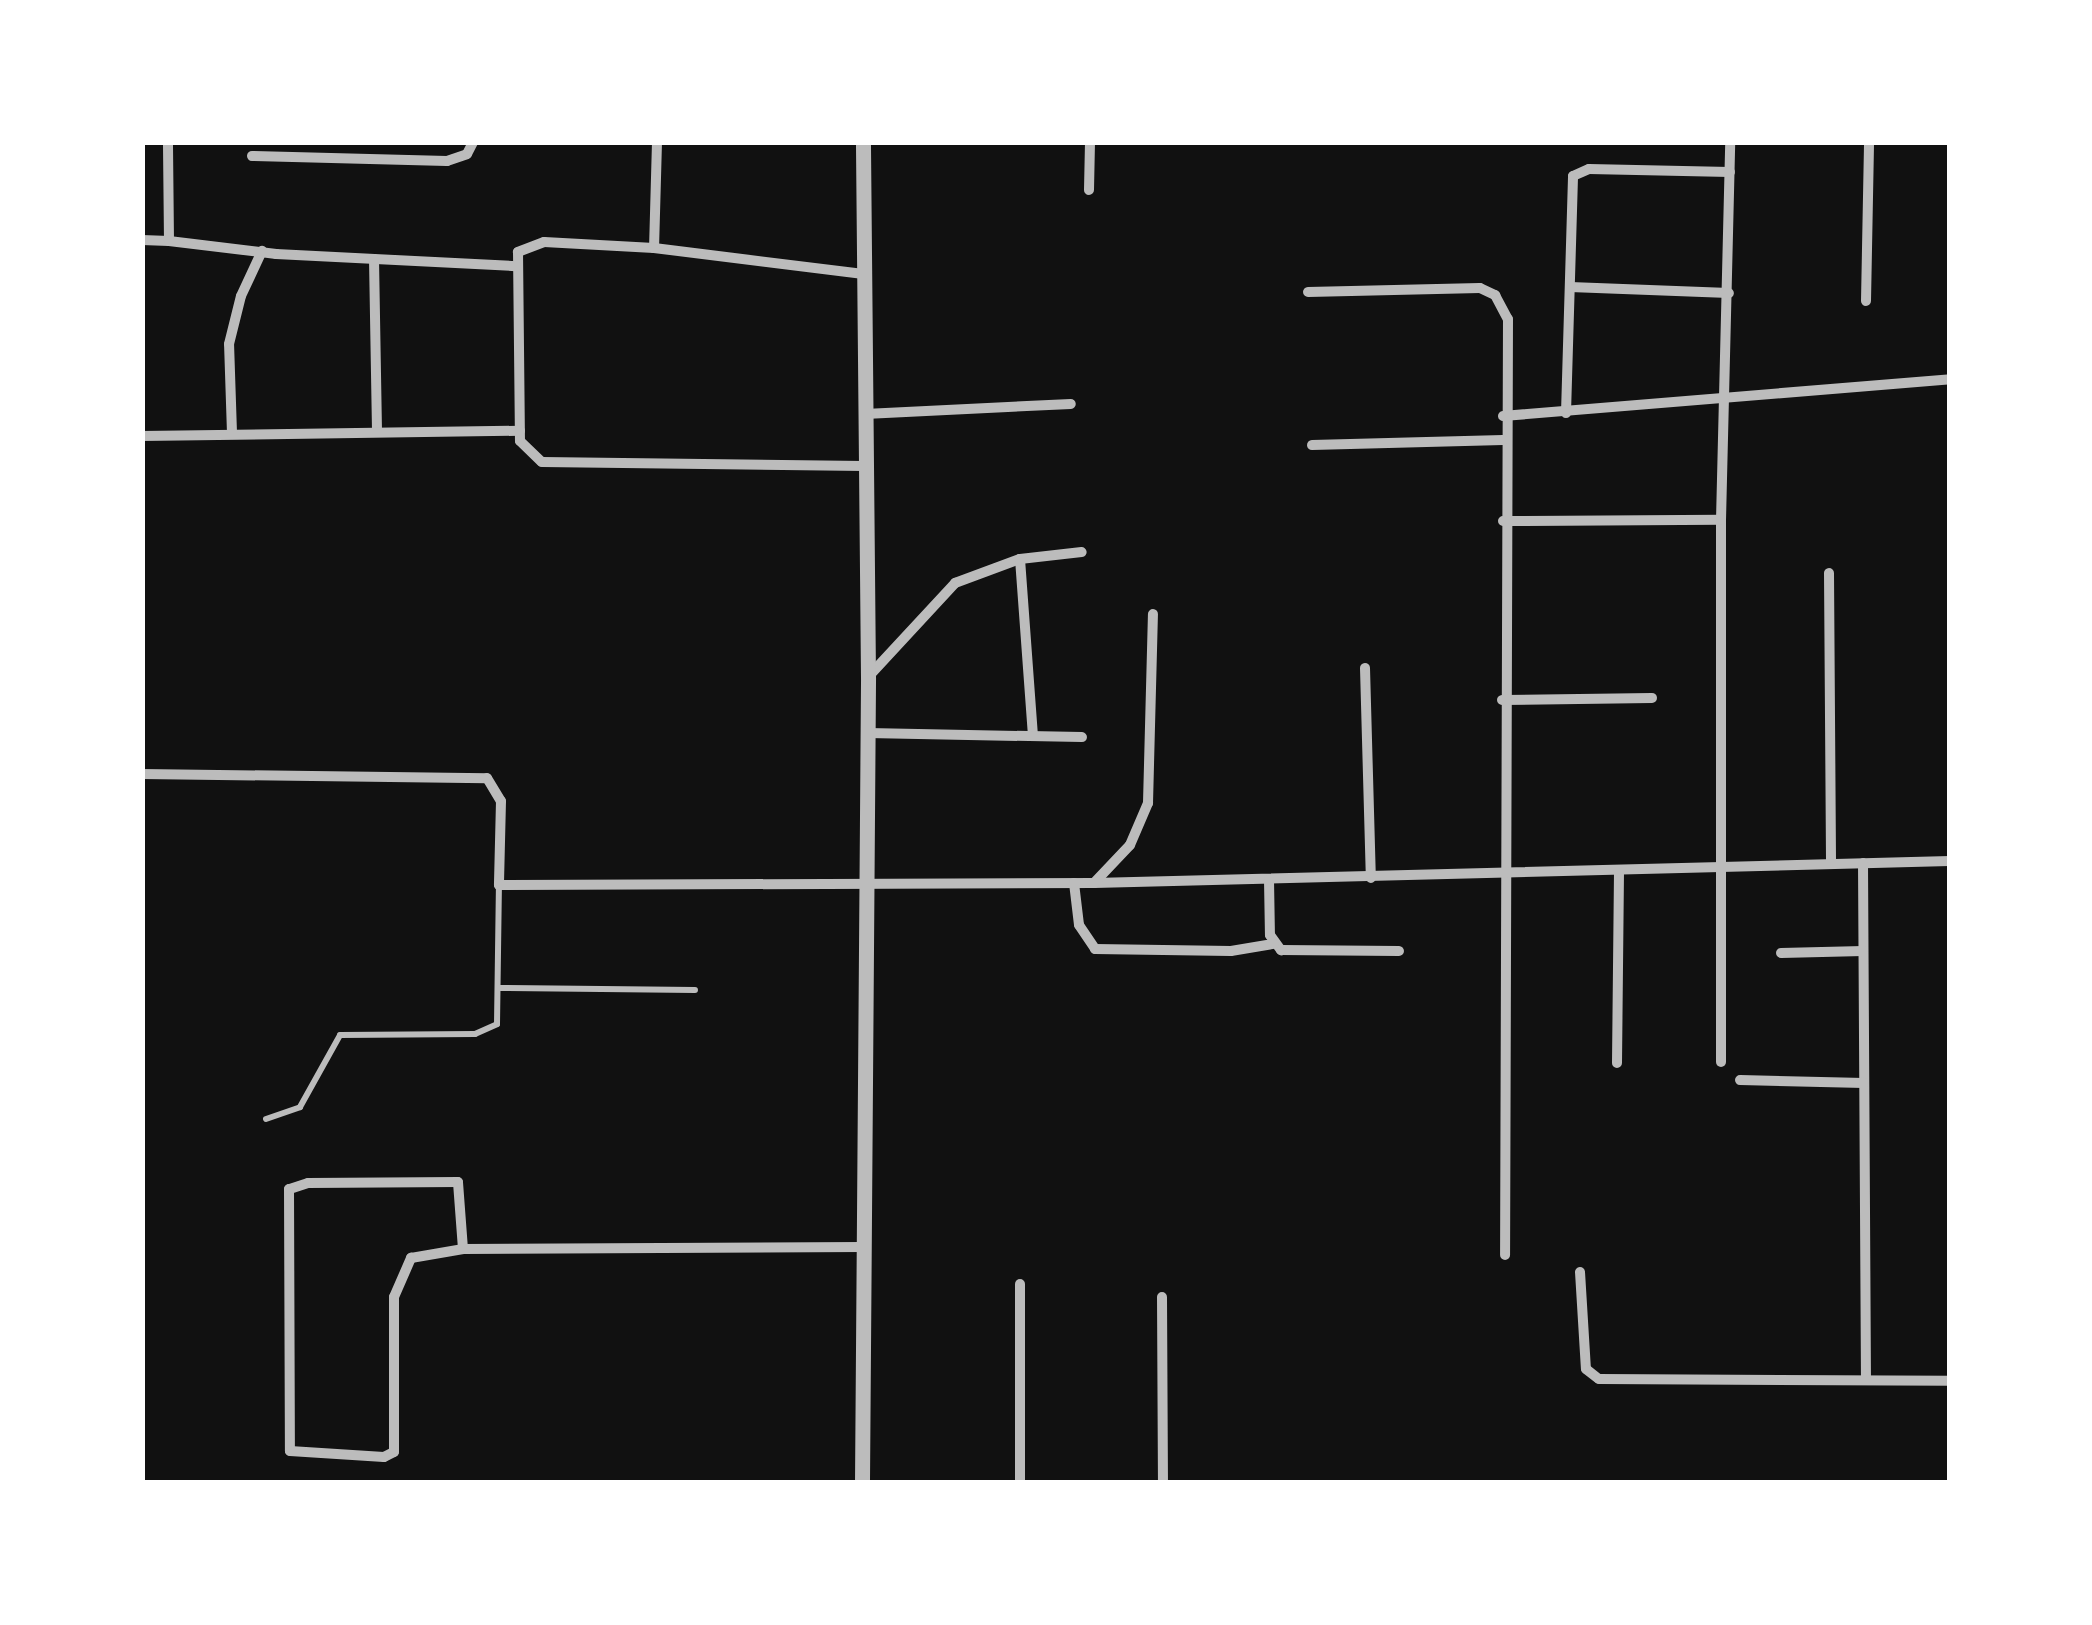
<!DOCTYPE html>
<style>
body{margin:0}
#map{position:relative;width:2092px;height:1625px;overflow:hidden;background:#111;font-family:"Alegreya Sans",sans-serif}
div>[style]{position:absolute}
.service>*{height:6px;margin:-3px;padding:0 3px;transform-origin:3px;border-radius:3px;background:#bcbcbc}
.minor>*{height:10px;margin:-5px;padding:0 5px;transform-origin:5px;border-radius:5px;background:#bcbcbc}
.tertiary>*{height:15px;margin:-7.5px;padding:0 7.5px;transform-origin:7.5px;border-radius:7.5px;background:#bcbcbc}
span{translate:-50% -50%;white-space:nowrap;text-align:center;line-height:1.15;-webkit-text-stroke:8px #fff;paint-order:stroke}
.frame{position:absolute;inset:0;border:145px solid #fff;pointer-events:none}
</style>
<div id="map">
<div class="service">
<i style="left:500px;top:988px;width:195px;rotate:0.6deg"></i>
<i style="left:266px;top:1119px;width:36px;rotate:-19deg"></i>
<i style="left:300px;top:1107px;width:82px;rotate:-60.9deg"></i>
<i style="left:340px;top:1035px;width:135px;rotate:-0.4deg"></i>
<i style="left:475px;top:1034px;width:24px;rotate:-24deg"></i>
<i style="left:497px;top:1024px;width:139px;rotate:-89.2deg"></i>
</div>
<div class="minor">
<i style="left:657px;top:142px;width:106px;rotate:91.6deg"></i>
<i style="left:654px;top:248px;width:110px;rotate:-176.9deg"></i>
<i style="left:544px;top:242px;width:28px;rotate:159deg"></i>
<i style="left:518px;top:252px;width:189px;rotate:89.4deg"></i>
<i style="left:520px;top:441px;width:30px;rotate:44deg"></i>
<i style="left:542px;top:462px;width:322px;rotate:0.7deg"></i>
<i style="left:252px;top:156px;width:195px;rotate:1.5deg"></i>
<i style="left:447px;top:161px;width:21px;rotate:-19deg"></i>
<i style="left:467px;top:154px;width:13px;rotate:-63deg"></i>
<i style="left:1089px;top:190px;width:48px;rotate:-88.8deg"></i>
<i style="left:142px;top:240px;width:27px;rotate:2deg"></i>
<i style="left:169px;top:241px;width:99px;rotate:-90.6deg"></i>
<i style="left:169px;top:241px;width:108px;rotate:6.9deg"></i>
<i style="left:276px;top:254px;width:240px;rotate:2.9deg"></i>
<i style="left:654px;top:248px;width:211px;rotate:7.1deg"></i>
<i style="left:374px;top:259px;width:173px;rotate:89deg"></i>
<i style="left:1570px;top:287px;width:159px;rotate:2.2deg"></i>
<i style="left:1308px;top:292px;width:172px;rotate:-1.3deg"></i>
<i style="left:1480px;top:288px;width:17px;rotate:25deg"></i>
<i style="left:1495px;top:295px;width:27px;rotate:62deg"></i>
<i style="left:1508px;top:319px;width:936px;rotate:90.18deg"></i>
<i style="left:1866px;top:301px;width:159px;rotate:-88.9deg"></i>
<i style="left:1566px;top:413px;width:237px;rotate:-88.3deg"></i>
<i style="left:1573px;top:176px;width:17px;rotate:-24deg"></i>
<i style="left:1589px;top:169px;width:141px;rotate:1.2deg"></i>
<i style="left:865px;top:414px;width:206px;rotate:-2.8deg"></i>
<i style="left:1503px;top:416px;width:449px;rotate:-4.7deg"></i>
<i style="left:232px;top:433px;width:89px;rotate:-91.9deg"></i>
<i style="left:229px;top:344px;width:49px;rotate:-76deg"></i>
<i style="left:241px;top:296px;width:50px;rotate:-65deg"></i>
<i style="left:142px;top:436px;width:378px;rotate:-0.8deg"></i>
<i style="left:1312px;top:445px;width:191px;rotate:-1.5deg"></i>
<i style="left:1503px;top:521px;width:218px;rotate:-0.3deg"></i>
<i style="left:1020px;top:559px;width:177px;rotate:85.8deg"></i>
<i style="left:1829px;top:573px;width:290px;rotate:89.6deg"></i>
<i style="left:1365px;top:668px;width:210px;rotate:88.4deg"></i>
<i style="left:869px;top:676px;width:127px;rotate:-47.2deg"></i>
<i style="left:955px;top:583px;width:69px;rotate:-20.3deg"></i>
<i style="left:1020px;top:559px;width:62px;rotate:-6.4deg"></i>
<i style="left:1502px;top:700px;width:150px;rotate:-0.8deg"></i>
<i style="left:868px;top:733px;width:214px;rotate:1.1deg"></i>
<i style="left:142px;top:774px;width:345px;rotate:0.7deg"></i>
<i style="left:487px;top:778px;width:27px;rotate:59deg"></i>
<i style="left:501px;top:801px;width:84px;rotate:91.4deg"></i>
<i style="left:499px;top:885px;width:595px;rotate:-0.19deg"></i>
<i style="left:1094px;top:883px;width:856px;rotate:-1.47deg"></i>
<i style="left:1863px;top:863px;width:517px;rotate:89.67deg"></i>
<i style="left:1269px;top:880px;width:55px;rotate:89deg"></i>
<i style="left:1270px;top:935px;width:19px;rotate:54deg"></i>
<i style="left:1281px;top:950px;width:118px;rotate:0.5deg"></i>
<i style="left:1074px;top:883px;width:42px;rotate:83.2deg"></i>
<i style="left:1079px;top:925px;width:29px;rotate:56deg"></i>
<i style="left:1095px;top:949px;width:136px;rotate:0.8deg"></i>
<i style="left:1231px;top:951px;width:43px;rotate:-9.5deg"></i>
<i style="left:1094px;top:883px;width:52px;rotate:-46.5deg"></i>
<i style="left:1130px;top:845px;width:46px;rotate:-66.8deg"></i>
<i style="left:1148px;top:803px;width:189px;rotate:-88.5deg"></i>
<i style="left:1781px;top:953px;width:82px;rotate:-1.4deg"></i>
<i style="left:1721px;top:1062px;width:542px;rotate:-90deg"></i>
<i style="left:1721px;top:520px;width:378px;rotate:-88.6deg"></i>
<i style="left:1617px;top:1063px;width:190px;rotate:-89.4deg"></i>
<i style="left:1740px;top:1080px;width:124px;rotate:1.4deg"></i>
<i style="left:463px;top:1249px;width:67px;rotate:-94.3deg"></i>
<i style="left:458px;top:1182px;width:150px;rotate:179.6deg"></i>
<i style="left:308px;top:1183px;width:20px;rotate:162deg"></i>
<i style="left:289px;top:1189px;width:262px;rotate:89.8deg"></i>
<i style="left:290px;top:1451px;width:94px;rotate:3.7deg"></i>
<i style="left:384px;top:1457px;width:11px;rotate:-27deg"></i>
<i style="left:394px;top:1452px;width:155px;rotate:-90deg"></i>
<i style="left:394px;top:1297px;width:43px;rotate:-66.4deg"></i>
<i style="left:411px;top:1258px;width:53px;rotate:-9.8deg"></i>
<i style="left:463px;top:1249px;width:400px;rotate:-0.3deg"></i>
<i style="left:1580px;top:1272px;width:97px;rotate:86.5deg"></i>
<i style="left:1586px;top:1369px;width:16px;rotate:38deg"></i>
<i style="left:1599px;top:1379px;width:351px;rotate:0.3deg"></i>
<i style="left:1162px;top:1297px;width:185px;rotate:89.7deg"></i>
<i style="left:1020px;top:1482px;width:198px;rotate:-90deg"></i>
</div>
<div class="tertiary">
<i style="left:862px;top:1482px;width:805px;rotate:-89.57deg"></i>
<i style="left:868px;top:677px;width:535px;rotate:-90.54deg"></i>
</div>
<div class="frame"></div>
</div>
